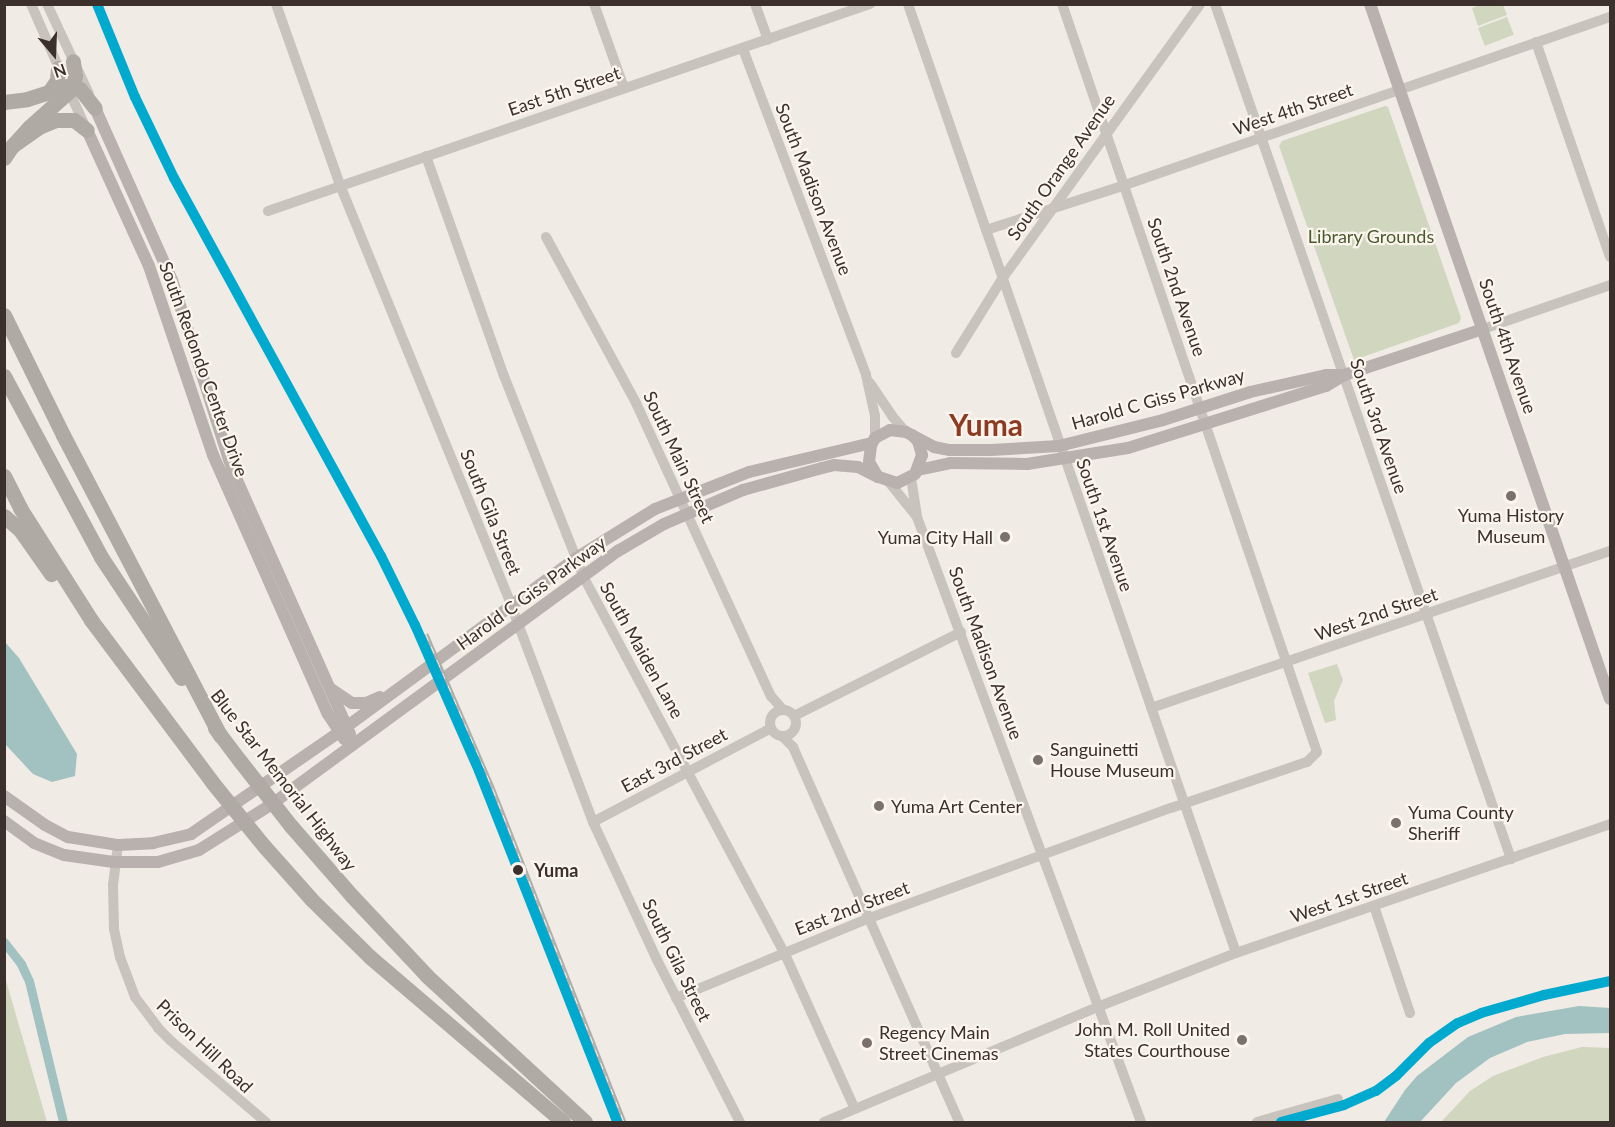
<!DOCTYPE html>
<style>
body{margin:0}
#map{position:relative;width:1615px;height:1127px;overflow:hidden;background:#f0ebe5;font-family:Lato,sans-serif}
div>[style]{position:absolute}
.green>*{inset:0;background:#d1d6bf;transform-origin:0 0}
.water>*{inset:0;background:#a1c2c1}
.canal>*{height:9px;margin:-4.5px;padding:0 4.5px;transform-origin:4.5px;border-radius:4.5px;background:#a1c2c1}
.minor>*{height:10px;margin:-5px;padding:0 5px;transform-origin:5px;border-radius:5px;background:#c9c3be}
.minor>.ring{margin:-5px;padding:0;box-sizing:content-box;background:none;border:10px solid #c9c3be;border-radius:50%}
.major>*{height:12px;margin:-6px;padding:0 6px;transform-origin:6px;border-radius:6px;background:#b8b1ad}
.highway>*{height:15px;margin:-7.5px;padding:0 7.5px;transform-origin:7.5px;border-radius:7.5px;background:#afaaa4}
.rail>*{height:4.5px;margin-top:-2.25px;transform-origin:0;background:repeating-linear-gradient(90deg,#fbf5ee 0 7px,#b1aca8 0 14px);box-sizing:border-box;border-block:2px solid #b1aca8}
.highway-bridge>*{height:15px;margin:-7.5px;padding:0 7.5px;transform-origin:7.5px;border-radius:7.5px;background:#afaaa4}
.rail-1>*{height:10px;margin:-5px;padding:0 5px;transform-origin:5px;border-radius:5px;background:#00a9ce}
.dots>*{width:16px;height:16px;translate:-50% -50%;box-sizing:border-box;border:3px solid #fbf5ee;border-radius:50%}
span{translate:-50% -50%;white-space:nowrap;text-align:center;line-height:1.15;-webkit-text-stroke:4.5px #fbf5ee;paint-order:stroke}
.street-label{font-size:18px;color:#3b302b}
.park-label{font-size:18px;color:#4a5a2e}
.poi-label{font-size:18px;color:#3b302b}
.right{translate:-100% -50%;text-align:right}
.left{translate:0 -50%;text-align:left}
.stop-label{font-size:18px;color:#3b302b;font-weight:700}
.town-label{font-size:30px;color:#8c3b22;font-weight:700}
.frame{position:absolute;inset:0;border:6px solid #3b302b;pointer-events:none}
.north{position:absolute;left:24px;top:24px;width:60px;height:60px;-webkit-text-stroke:4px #fbf5ee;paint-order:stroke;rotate:161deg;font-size:16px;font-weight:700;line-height:24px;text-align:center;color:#3b302b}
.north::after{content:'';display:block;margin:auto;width:21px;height:27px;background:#3b302b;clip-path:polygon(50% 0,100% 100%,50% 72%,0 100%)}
</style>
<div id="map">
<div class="green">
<i style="clip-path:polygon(1480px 5px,1503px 5px,1507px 15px,1478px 26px,1472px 8px)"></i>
<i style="left:1507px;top:17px;width:19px;height:31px;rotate:69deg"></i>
<i style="clip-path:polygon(1385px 106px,1388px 107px,1461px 318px,1459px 323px,1354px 360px,1279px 146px,1282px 141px)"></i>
<i style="clip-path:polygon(1337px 664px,1343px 680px,1334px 701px,1336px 720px,1325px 723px,1308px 673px)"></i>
<i style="clip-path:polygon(4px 977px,5px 977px,47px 1122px,5px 1122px)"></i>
<i style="clip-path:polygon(1582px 1047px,1610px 1048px,1610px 1122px,1441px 1122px,1470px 1091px,1493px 1076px,1543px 1057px)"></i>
</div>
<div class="water">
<i style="clip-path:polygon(5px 642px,19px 658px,77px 754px,75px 776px,52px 782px,33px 774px,5px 744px)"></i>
<i style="clip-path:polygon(1579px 1006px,1610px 1008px,1610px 1033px,1565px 1034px,1527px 1042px,1490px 1058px,1456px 1083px,1420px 1122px,1384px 1122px,1405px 1090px,1417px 1076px,1468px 1037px,1516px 1017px)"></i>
</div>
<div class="canal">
<i style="left:4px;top:942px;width:28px;rotate:52deg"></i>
<i style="left:21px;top:964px;width:19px;rotate:65deg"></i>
<i style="left:29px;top:981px;width:145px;rotate:76.4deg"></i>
</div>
<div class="minor">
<i style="left:31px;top:4px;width:75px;rotate:66.5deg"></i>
<i style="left:47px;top:4px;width:99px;rotate:65deg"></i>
<i style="left:276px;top:4px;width:192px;rotate:70.5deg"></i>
<i style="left:340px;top:185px;width:453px;rotate:67.8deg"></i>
<i style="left:511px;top:605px;width:232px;rotate:69.3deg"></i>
<i style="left:593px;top:822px;width:152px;rotate:65.1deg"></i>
<i style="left:657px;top:960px;width:182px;rotate:62.9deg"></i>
<i style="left:594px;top:4px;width:89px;rotate:70.3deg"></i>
<i style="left:755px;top:4px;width:38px;rotate:70deg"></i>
<i style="left:908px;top:4px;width:1004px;rotate:70.93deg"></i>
<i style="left:1215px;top:4px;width:905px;rotate:70.9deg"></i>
<i style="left:1536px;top:42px;width:227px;rotate:71deg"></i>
<i style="left:743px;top:49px;width:348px;rotate:69.3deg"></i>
<i style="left:866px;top:375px;width:42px;rotate:77.6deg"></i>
<i style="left:875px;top:416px;width:22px;rotate:90deg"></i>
<i style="left:67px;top:87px;width:45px;rotate:65.1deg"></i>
<i style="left:426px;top:156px;width:233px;rotate:70.5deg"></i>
<i style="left:504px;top:376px;width:215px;rotate:68.4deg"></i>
<i style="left:583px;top:576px;width:426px;rotate:61.9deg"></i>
<i style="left:784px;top:952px;width:172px;rotate:65.7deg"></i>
<i style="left:268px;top:211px;width:637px;rotate:-18.98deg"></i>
<i style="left:986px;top:230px;width:146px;rotate:-17.9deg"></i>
<i style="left:1125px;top:185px;width:513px;rotate:-19.11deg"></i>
<i style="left:546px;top:237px;width:189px;rotate:61.5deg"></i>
<i style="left:636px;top:403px;width:323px;rotate:65.3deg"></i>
<i style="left:771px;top:696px;width:18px;rotate:49deg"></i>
<i style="left:1483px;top:329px;width:134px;rotate:-19.1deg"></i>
<i style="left:956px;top:353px;width:87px;rotate:-58.1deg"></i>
<i style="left:1002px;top:279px;width:339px;rotate:-54.2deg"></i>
<i style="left:870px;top:383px;width:40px;rotate:56deg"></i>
<i style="left:892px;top:416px;width:21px;rotate:49deg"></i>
<i style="left:911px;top:478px;width:39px;rotate:81deg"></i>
<i style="left:917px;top:517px;width:645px;rotate:69.68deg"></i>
<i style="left:889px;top:482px;width:45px;rotate:51.3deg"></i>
<i style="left:1151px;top:708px;width:485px;rotate:-18.9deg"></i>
<i class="ring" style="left:770px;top:710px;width:16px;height:16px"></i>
<i style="left:794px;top:716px;width:187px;rotate:-26.7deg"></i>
<i style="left:782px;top:736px;width:16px;rotate:45deg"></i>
<i style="left:793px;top:747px;width:410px;rotate:66.1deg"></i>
<i style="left:593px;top:822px;width:201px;rotate:-27.8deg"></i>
<i style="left:118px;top:845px;width:40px;rotate:97.1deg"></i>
<i style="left:113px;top:885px;width:44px;rotate:88.7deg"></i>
<i style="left:114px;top:929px;width:29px;rotate:78deg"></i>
<i style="left:120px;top:957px;width:43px;rotate:69.4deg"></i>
<i style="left:135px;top:997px;width:39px;rotate:53deg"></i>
<i style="left:158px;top:1028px;width:18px;rotate:45deg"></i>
<i style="left:171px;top:1041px;width:125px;rotate:40.5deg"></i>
<i style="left:1374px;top:906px;width:113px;rotate:71.4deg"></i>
<i style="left:676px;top:998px;width:207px;rotate:-22.5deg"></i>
<i style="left:867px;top:919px;width:324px;rotate:-20.1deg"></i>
<i style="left:1171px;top:808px;width:144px;rotate:-18.7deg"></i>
<i style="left:1307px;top:762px;width:14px;rotate:-45deg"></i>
<i style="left:1317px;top:752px;width:790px;rotate:-108.82deg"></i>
<i style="left:824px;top:1122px;width:299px;rotate:-22.8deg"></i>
<i style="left:1100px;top:1006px;width:146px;rotate:-21.3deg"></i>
<i style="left:1236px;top:953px;width:396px;rotate:-19deg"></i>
<i style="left:1257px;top:1122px;width:84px;rotate:-15.9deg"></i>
</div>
<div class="major">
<i style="left:1370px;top:4px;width:735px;rotate:70.95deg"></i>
<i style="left:95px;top:108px;width:188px;rotate:65.9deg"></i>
<i style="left:172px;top:280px;width:198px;rotate:72.4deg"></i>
<i style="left:232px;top:469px;width:290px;rotate:66deg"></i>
<i style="left:87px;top:130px;width:149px;rotate:65.5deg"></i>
<i style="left:149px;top:266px;width:200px;rotate:71.3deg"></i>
<i style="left:213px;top:455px;width:283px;rotate:66.1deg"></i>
<i style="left:328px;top:714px;width:30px;rotate:57deg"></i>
<i style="left:912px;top:435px;width:8px;rotate:45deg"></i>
<i style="left:918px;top:441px;width:15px;rotate:74deg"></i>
<i style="left:922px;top:455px;width:20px;rotate:110deg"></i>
<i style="left:915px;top:474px;width:20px;rotate:153deg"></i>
<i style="left:897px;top:483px;width:20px;rotate:-162deg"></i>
<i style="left:878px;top:477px;width:17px;rotate:-121deg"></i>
<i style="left:869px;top:462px;width:17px;rotate:-83deg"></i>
<i style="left:871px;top:445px;width:8px;rotate:-60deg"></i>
<i style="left:875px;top:438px;width:17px;rotate:-28deg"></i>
<i style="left:890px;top:430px;width:16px;rotate:7deg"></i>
<i style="left:906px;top:432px;width:32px;rotate:28deg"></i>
<i style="left:934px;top:447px;width:16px;rotate:11deg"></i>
<i style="left:950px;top:450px;width:41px"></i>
<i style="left:991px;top:450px;width:68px;rotate:-3.4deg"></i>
<i style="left:1059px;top:446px;width:107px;rotate:-14deg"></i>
<i style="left:1163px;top:420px;width:91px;rotate:-17.8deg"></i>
<i style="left:1250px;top:392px;width:78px;rotate:-12.6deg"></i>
<i style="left:1326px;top:375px;width:18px"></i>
<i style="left:918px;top:470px;width:33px;rotate:-12deg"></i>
<i style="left:950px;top:463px;width:77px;rotate:0.7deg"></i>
<i style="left:1027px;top:464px;width:102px;rotate:-9deg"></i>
<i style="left:1128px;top:448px;width:207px;rotate:-17.4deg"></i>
<i style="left:1326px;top:386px;width:21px;rotate:-31deg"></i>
<i style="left:1344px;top:375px;width:146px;rotate:-18.3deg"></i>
<i style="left:331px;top:689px;width:25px;rotate:34deg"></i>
<i style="left:352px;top:703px;width:14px"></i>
<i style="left:366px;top:703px;width:15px;rotate:-23deg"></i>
<i style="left:4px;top:796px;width:50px;rotate:35.3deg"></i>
<i style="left:45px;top:825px;width:26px;rotate:28deg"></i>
<i style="left:68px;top:837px;width:51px;rotate:9.1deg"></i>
<i style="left:118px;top:845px;width:35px;rotate:-3deg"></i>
<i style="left:153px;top:843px;width:39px;rotate:-13deg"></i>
<i style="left:191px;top:834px;width:178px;rotate:-34.5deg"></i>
<i style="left:338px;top:733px;width:295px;rotate:-36.3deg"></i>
<i style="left:576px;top:558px;width:93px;rotate:-31.8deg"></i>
<i style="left:655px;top:509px;width:101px;rotate:-21.5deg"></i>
<i style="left:749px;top:472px;width:126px;rotate:-13.3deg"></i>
<i style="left:4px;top:821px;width:37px;rotate:36deg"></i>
<i style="left:34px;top:843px;width:32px;rotate:22deg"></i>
<i style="left:64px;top:855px;width:50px;rotate:8deg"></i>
<i style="left:114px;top:862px;width:44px"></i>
<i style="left:158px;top:862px;width:43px;rotate:-16.3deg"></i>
<i style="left:199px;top:850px;width:86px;rotate:-32.2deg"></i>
<i style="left:272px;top:804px;width:429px;rotate:-36.2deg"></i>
<i style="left:618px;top:551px;width:53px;rotate:-30.4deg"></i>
<i style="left:664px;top:524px;width:86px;rotate:-23.3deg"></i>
<i style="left:743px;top:490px;width:82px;rotate:-15.6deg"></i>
<i style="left:822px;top:468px;width:12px;rotate:-14deg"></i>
<i style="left:834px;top:465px;width:24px;rotate:5deg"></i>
<i style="left:858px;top:467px;width:22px;rotate:27deg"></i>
</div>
<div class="highway">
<i style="left:49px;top:92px;width:14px;rotate:-56deg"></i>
<i style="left:57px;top:80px;width:12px;rotate:-85deg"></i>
<i style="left:4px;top:102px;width:23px;rotate:-7deg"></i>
<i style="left:27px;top:99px;width:43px;rotate:-17.6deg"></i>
<i style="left:68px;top:86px;width:12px;rotate:14deg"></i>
<i style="left:80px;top:89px;width:24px;rotate:52deg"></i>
<i style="left:12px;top:146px;width:25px;rotate:-48deg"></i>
<i style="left:29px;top:127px;width:57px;rotate:-41.5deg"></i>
<i style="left:72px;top:89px;width:13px;rotate:-77deg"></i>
<i style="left:75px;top:76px;width:15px;rotate:-98deg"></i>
<i style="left:4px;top:158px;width:14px;rotate:-56deg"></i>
<i style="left:12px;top:146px;width:35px;rotate:-35deg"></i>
<i style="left:41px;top:126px;width:16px;rotate:-22deg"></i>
<i style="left:56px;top:120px;width:18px"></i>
<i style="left:74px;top:120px;width:16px;rotate:38deg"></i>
<i style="left:4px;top:315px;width:134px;rotate:63.8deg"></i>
<i style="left:63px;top:435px;width:339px;rotate:62.4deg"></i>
<i style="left:4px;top:376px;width:205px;rotate:61.8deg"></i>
<i style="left:101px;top:557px;width:145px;rotate:56.5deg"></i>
<i style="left:4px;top:476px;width:36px;rotate:63deg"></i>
<i style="left:20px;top:508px;width:133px;rotate:57.6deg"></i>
<i style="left:91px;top:620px;width:202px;rotate:53.2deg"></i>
<i style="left:4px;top:516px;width:21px;rotate:41deg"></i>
<i style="left:20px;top:530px;width:54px;rotate:54.8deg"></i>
<i style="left:215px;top:728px;width:41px;rotate:52.9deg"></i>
<i style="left:291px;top:826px;width:93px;rotate:48.9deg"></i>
<i style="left:352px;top:896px;width:110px;rotate:46.8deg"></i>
<i style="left:427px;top:976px;width:215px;rotate:42.7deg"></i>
<i style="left:264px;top:846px;width:71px;rotate:48.4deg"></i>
<i style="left:311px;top:899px;width:83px;rotate:44.5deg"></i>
<i style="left:370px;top:957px;width:254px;rotate:40.5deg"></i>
</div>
<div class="rail">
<i style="left:426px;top:634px;width:169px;rotate:66.6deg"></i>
<i style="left:493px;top:789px;width:358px;rotate:68.5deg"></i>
<i style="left:1281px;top:1122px;width:65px;rotate:-15.1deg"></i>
<i style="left:1344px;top:1105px;width:35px;rotate:-24deg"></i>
<i style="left:1376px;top:1091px;width:25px;rotate:-37deg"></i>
<i style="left:1396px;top:1076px;width:47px;rotate:-45deg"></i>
<i style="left:1429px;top:1043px;width:35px;rotate:-35deg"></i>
<i style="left:1458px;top:1023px;width:25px;rotate:-23deg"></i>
<i style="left:1481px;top:1013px;width:66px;rotate:-15.9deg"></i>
<i style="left:1544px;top:995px;width:67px;rotate:-12deg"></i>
</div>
<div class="highway-bridge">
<i style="left:240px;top:761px;width:83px;rotate:51.9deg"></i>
<i style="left:212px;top:782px;width:82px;rotate:50.9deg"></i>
</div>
<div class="rail-1">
<i style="left:97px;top:4px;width:100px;rotate:67.8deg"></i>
<i style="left:135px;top:97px;width:90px;rotate:64.3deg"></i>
<i style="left:174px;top:178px;width:431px;rotate:61.3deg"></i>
<i style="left:381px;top:556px;width:77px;rotate:63.8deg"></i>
<i style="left:415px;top:625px;width:159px;rotate:66.3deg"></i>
<i style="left:479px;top:771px;width:377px;rotate:68.5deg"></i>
<i style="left:1281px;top:1122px;width:65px;rotate:-15.1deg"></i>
<i style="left:1344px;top:1105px;width:35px;rotate:-24deg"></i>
<i style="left:1376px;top:1091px;width:25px;rotate:-37deg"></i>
<i style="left:1396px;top:1076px;width:47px;rotate:-45deg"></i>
<i style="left:1429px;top:1043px;width:35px;rotate:-35deg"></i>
<i style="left:1458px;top:1023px;width:25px;rotate:-23deg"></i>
<i style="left:1481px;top:1013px;width:66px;rotate:-15.9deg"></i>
<i style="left:1544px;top:995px;width:67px;rotate:-12deg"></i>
</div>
<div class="dots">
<i style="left:1511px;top:496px;background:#7a716c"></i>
<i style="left:1005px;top:537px;background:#7a716c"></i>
<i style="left:1038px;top:760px;background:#7a716c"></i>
<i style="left:879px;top:806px;background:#7a716c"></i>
<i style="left:1396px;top:823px;background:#7a716c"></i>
<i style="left:518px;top:870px;background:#3b302b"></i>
<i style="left:1242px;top:1040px;background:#7a716c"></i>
<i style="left:867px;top:1043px;background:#7a716c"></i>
</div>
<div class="street-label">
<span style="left:564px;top:91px;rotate:-19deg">East 5th Street</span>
<span style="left:1293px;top:109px;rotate:-19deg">West 4th Street</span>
<span style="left:1061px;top:167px;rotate:-55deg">South Orange Avenue</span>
<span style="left:814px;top:189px;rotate:69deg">South Madison Avenue</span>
<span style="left:1177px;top:287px;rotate:71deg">South 2nd Avenue</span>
<span style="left:1508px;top:346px;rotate:71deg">South 4th Avenue</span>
<span style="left:204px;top:369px;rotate:70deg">South Redondo Center Drive</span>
<span style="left:1158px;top:399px;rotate:-16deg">Harold C Giss Parkway</span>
<span style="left:1379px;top:426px;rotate:71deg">South 3rd Avenue</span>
<span style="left:679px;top:457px;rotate:65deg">South Main Street</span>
<span style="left:491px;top:512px;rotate:68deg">South Gila Street</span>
<span style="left:1105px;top:525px;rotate:71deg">South 1st Avenue</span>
<span style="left:531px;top:593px;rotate:-36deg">Harold C Giss Parkway</span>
<span style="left:1376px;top:614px;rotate:-19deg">West 2nd Street</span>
<span style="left:642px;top:650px;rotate:61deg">South Maiden Lane</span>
<span style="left:986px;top:653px;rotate:70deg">South Madison Avenue</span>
<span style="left:674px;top:760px;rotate:-28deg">East 3rd Street</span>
<span style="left:284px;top:780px;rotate:52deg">Blue Star Memorial Highway</span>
<span style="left:1349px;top:897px;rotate:-19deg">West 1st Street</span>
<span style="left:852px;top:908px;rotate:-21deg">East 2nd Street</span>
<span style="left:677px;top:960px;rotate:64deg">South Gila Street</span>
<span style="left:205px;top:1046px;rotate:44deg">Prison Hill Road</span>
</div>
<div class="park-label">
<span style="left:1371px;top:236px">Library Grounds</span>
</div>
<div class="poi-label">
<span style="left:1511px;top:526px">Yuma History<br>Museum</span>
<span class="right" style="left:993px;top:537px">Yuma City Hall</span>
<span class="left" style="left:1050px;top:760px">Sanguinetti<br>House Museum</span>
<span class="left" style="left:891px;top:806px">Yuma Art Center</span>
<span class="left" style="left:1408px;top:823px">Yuma County<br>Sheriff</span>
<span class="right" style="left:1230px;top:1040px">John M. Roll United<br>States Courthouse</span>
<span class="left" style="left:879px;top:1043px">Regency Main<br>Street Cinemas</span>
</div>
<div class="stop-label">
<span class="left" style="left:534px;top:870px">Yuma</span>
</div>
<div class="town-label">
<span style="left:986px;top:424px">Yuma</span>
</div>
<div class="frame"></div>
<div class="north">N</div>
</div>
